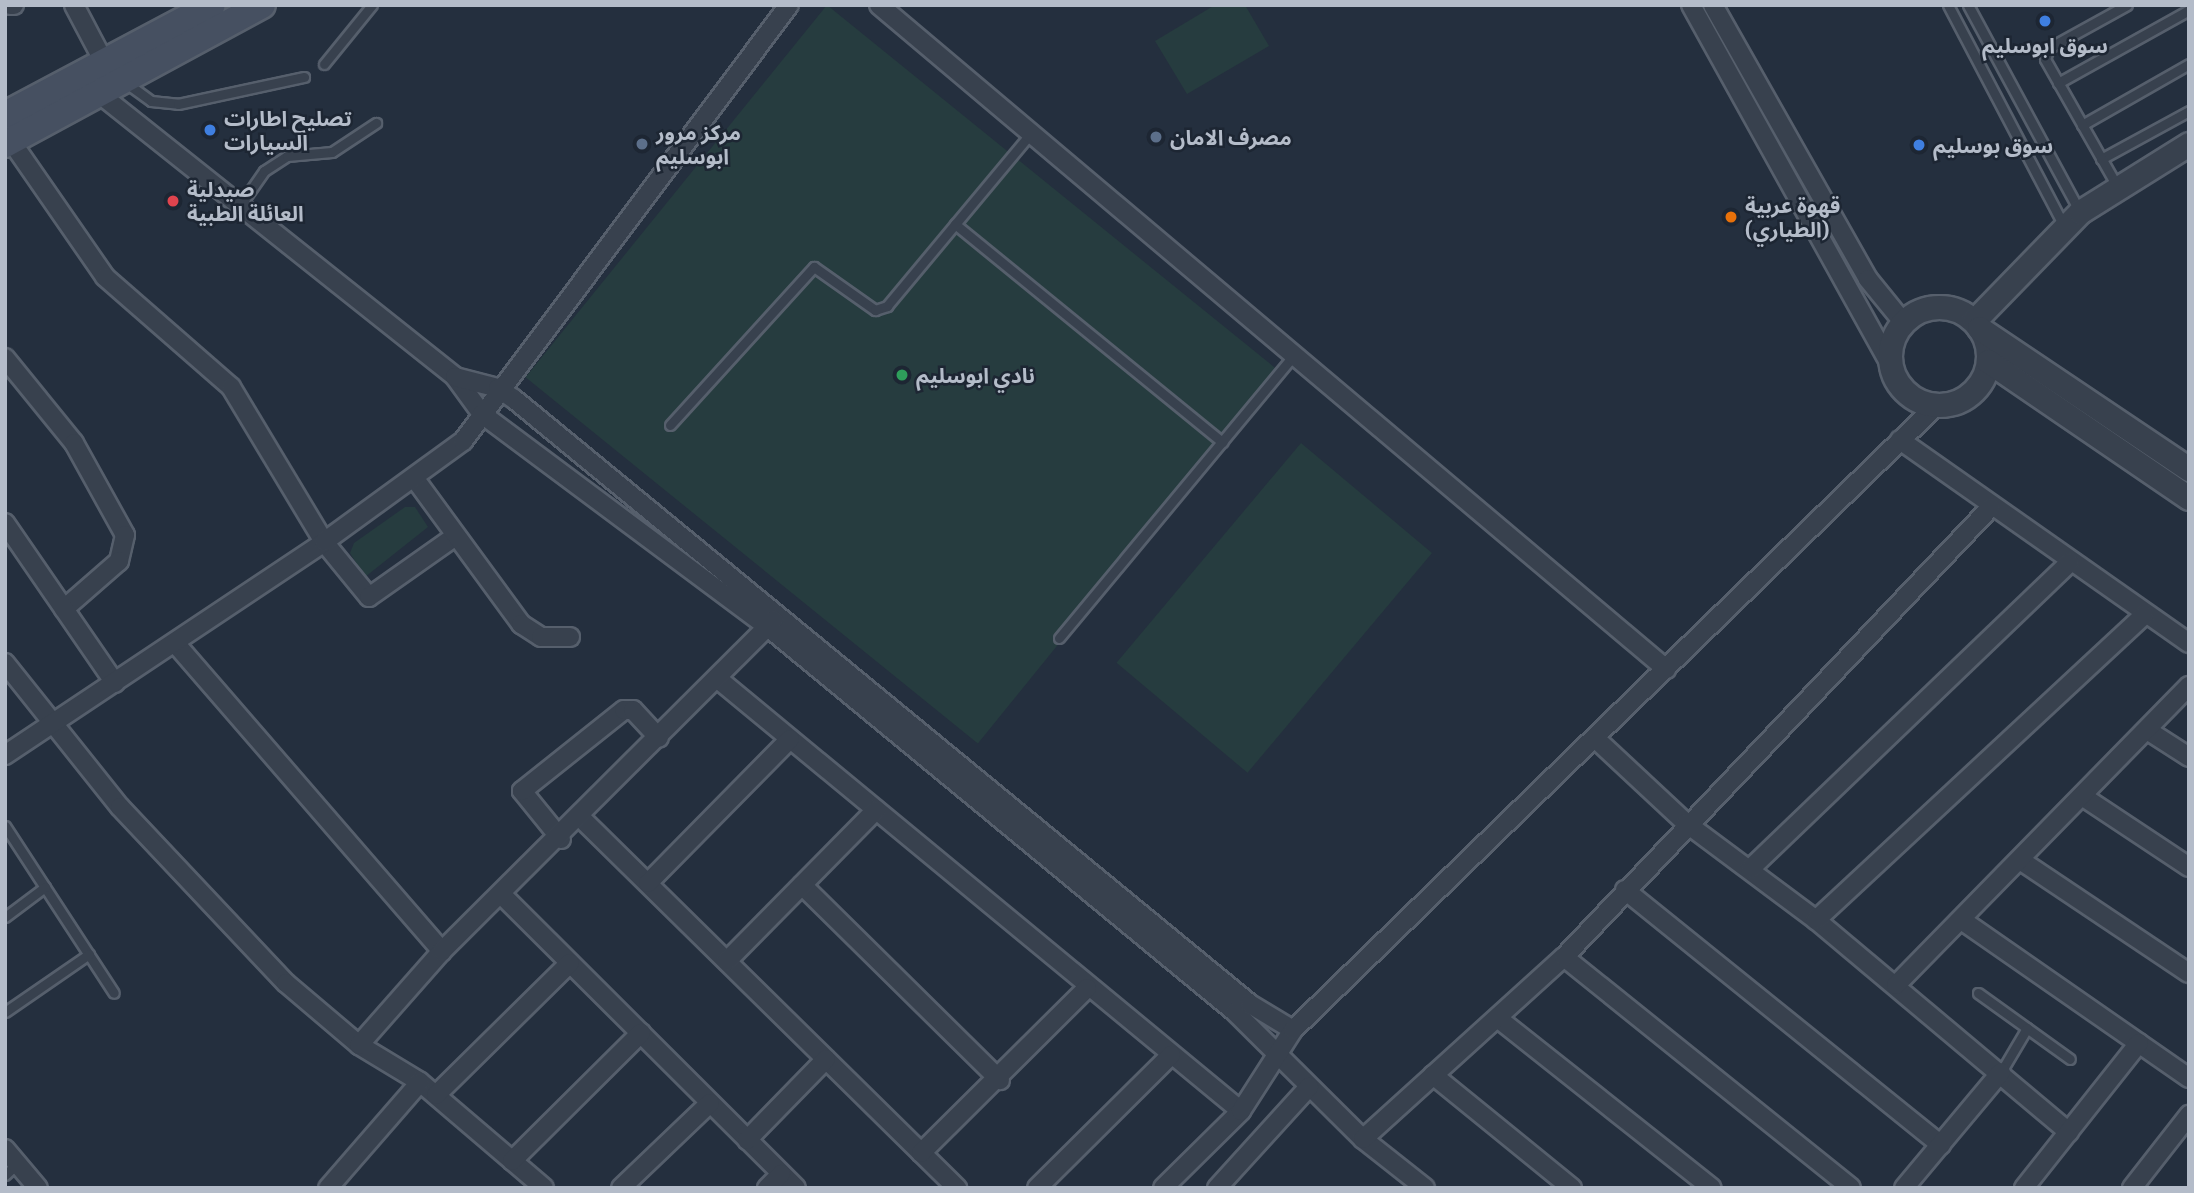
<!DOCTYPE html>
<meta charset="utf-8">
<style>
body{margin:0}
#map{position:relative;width:2194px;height:1193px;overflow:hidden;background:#242f3e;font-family:"Exo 2","Noto Sans Arabic",sans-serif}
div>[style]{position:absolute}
.green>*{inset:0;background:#263c3f;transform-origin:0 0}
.roads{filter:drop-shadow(2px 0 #565f6c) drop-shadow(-2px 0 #565f6c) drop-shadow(0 2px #565f6c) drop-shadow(0 -2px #565f6c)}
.service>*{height:9px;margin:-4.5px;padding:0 4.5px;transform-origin:4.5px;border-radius:4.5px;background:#38414e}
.minor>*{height:18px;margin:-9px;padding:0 9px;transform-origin:9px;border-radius:9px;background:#38414e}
.tertiary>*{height:23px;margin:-11.5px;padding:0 11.5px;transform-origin:11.5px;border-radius:11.5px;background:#38414e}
.tertiary>.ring{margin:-11.5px;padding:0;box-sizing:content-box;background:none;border:23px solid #38414e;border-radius:50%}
.secondary>*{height:26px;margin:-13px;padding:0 13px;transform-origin:13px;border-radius:13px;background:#465061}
.dots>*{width:19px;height:19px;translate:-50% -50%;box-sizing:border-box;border:4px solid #1d2633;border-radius:50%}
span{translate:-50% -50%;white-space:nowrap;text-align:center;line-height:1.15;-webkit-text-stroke:5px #1d2633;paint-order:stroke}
.poi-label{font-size:21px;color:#b4bcc9;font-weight:700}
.left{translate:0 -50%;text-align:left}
.frame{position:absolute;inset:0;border:7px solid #b4bcc9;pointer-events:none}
</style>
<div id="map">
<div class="green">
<i style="left:827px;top:5px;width:582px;height:479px;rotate:39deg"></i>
<i style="clip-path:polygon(1215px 5px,1245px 5px,1269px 46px,1187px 94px,1155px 41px)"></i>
<i style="left:1301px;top:443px;width:171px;height:287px;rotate:40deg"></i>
<i style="clip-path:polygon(405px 507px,415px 507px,428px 527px,365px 577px,350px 553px,354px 543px)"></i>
</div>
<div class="roads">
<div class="service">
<i style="left:1948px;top:5px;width:250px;rotate:62.3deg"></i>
<i style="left:1968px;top:5px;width:233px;rotate:61.6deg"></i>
<i style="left:324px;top:64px;width:76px;rotate:-50.9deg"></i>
<i style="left:125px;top:82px;width:32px;rotate:36deg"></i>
<i style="left:151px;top:101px;width:27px;rotate:6deg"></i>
<i style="left:178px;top:104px;width:129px;rotate:-12.1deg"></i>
<i style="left:2058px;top:83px;width:150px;rotate:-29.1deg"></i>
<i style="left:2082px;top:125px;width:123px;rotate:-29.7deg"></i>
<i style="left:2101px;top:159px;width:100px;rotate:-28.6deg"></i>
<i style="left:2117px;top:186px;width:146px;rotate:-119.6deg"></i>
<i style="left:2045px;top:59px;width:12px;rotate:-70deg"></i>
<i style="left:2049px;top:48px;width:89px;rotate:-28.9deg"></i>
<i style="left:239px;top:207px;width:44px;rotate:-55.2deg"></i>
<i style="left:264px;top:171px;width:27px;rotate:-33deg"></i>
<i style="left:287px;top:156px;width:45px;rotate:-5.1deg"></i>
<i style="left:332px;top:152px;width:53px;rotate:-33.4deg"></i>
<i style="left:955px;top:224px;width:345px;rotate:39.2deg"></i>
<i style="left:670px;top:425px;width:214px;rotate:-47.7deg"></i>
<i style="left:814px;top:267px;width:75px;rotate:35.2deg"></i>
<i style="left:875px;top:310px;width:13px;rotate:-18deg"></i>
<i style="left:887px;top:306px;width:225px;rotate:-50.2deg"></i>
<i style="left:1059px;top:638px;width:368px;rotate:-50.3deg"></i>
<i style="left:5px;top:826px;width:199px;rotate:56.9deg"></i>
<i style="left:5px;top:917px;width:50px;rotate:-36.9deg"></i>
<i style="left:1978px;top:993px;width:113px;rotate:35.7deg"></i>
<i style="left:5px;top:1012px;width:102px;rotate:-34.6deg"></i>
<i style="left:2001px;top:1072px;width:51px;rotate:-59.4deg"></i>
<i style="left:5px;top:1175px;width:16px;rotate:-43deg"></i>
</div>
<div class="minor">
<i style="left:10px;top:5px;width:4px"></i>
<i style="left:74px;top:5px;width:64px;rotate:62.2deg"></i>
<i style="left:879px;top:5px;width:1030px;rotate:40.15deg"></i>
<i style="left:1691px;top:5px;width:405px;rotate:61deg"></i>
<i style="left:1713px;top:5px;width:315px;rotate:60.5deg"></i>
<i style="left:1868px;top:279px;width:55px;rotate:50.9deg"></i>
<i style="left:101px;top:95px;width:453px;rotate:38.5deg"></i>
<i style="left:455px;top:377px;width:46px;rotate:53.9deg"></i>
<i style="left:482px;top:414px;width:357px;rotate:36.7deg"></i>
<i style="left:768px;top:627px;width:605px;rotate:39.5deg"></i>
<i style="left:1235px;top:1012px;width:180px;rotate:44.8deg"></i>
<i style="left:1363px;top:1139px;width:79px;rotate:38.3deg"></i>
<i style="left:11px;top:141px;width:165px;rotate:55.3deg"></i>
<i style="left:105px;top:277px;width:167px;rotate:41.1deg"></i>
<i style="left:231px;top:387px;width:181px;rotate:59deg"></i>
<i style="left:324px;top:542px;width:71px;rotate:50.7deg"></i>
<i style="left:369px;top:597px;width:104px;rotate:-35.2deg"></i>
<i style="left:5px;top:358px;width:109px;rotate:50.9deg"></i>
<i style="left:74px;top:443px;width:105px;rotate:61deg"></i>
<i style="left:125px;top:535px;width:27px;rotate:103deg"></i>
<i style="left:119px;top:561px;width:73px;rotate:138.9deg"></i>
<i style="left:455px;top:377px;width:44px;rotate:14.3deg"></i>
<i style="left:498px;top:388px;width:19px;rotate:35deg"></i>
<i style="left:514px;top:399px;width:953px;rotate:39.42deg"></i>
<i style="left:1250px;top:1004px;width:50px;rotate:31.2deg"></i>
<i style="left:1900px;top:440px;width:353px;rotate:35.1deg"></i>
<i style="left:415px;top:479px;width:180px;rotate:53.8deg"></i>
<i style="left:521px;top:624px;width:24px;rotate:33deg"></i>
<i style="left:541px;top:637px;width:29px"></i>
<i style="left:5px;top:523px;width:194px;rotate:55.5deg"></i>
<i style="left:175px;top:643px;width:408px;rotate:49.1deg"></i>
<i style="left:5px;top:663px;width:184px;rotate:51.4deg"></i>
<i style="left:120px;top:807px;width:242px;rotate:46.7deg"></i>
<i style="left:286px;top:983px;width:96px;rotate:40.3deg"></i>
<i style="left:359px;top:1045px;width:71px;rotate:31.2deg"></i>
<i style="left:420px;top:1082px;width:163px;rotate:40.5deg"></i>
<i style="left:718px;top:679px;width:678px;rotate:39.56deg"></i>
<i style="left:2147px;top:730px;width:50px;rotate:32.7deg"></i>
<i style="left:1597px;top:740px;width:122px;rotate:43deg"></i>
<i style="left:1686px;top:823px;width:162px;rotate:36.7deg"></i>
<i style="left:1816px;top:920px;width:330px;rotate:40deg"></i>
<i style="left:5px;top:755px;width:384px;rotate:-33.7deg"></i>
<i style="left:324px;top:542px;width:172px;rotate:-36deg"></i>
<i style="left:463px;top:441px;width:544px;rotate:-53.21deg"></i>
<i style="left:2082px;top:796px;width:128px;rotate:33.6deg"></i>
<i style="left:581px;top:818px;width:528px;rotate:44.54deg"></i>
<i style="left:561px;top:839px;width:62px;rotate:-129.1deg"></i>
<i style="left:522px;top:791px;width:130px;rotate:-38.5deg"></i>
<i style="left:624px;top:710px;width:9px"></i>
<i style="left:633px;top:710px;width:38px;rotate:47deg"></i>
<i style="left:2020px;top:860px;width:203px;rotate:33.8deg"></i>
<i style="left:1750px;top:869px;width:443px;rotate:-43.8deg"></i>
<i style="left:648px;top:883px;width:202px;rotate:-45.4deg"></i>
<i style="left:802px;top:885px;width:278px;rotate:44.6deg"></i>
<i style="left:1625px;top:890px;width:406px;rotate:38.9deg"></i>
<i style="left:502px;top:895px;width:415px;rotate:44.9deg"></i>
<i style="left:1816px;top:920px;width:448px;rotate:-42.9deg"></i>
<i style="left:1963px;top:921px;width:275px;rotate:34.8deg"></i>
<i style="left:1564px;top:957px;width:368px;rotate:38.8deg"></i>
<i style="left:727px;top:961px;width:212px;rotate:-45.4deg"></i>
<i style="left:1896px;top:985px;width:419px;rotate:-45.6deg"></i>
<i style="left:1500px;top:1020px;width:270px;rotate:38.4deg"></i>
<i style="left:359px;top:1045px;width:125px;rotate:-48.6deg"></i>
<i style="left:442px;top:951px;width:469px;rotate:-44.9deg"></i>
<i style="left:1433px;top:1075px;width:179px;rotate:39.1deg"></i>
<i style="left:436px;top:1095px;width:188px;rotate:-44.6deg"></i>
<i style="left:1363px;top:1139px;width:271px;rotate:-42.2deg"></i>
<i style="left:1564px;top:957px;width:620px;rotate:-46.5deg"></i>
<i style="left:747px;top:1140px;width:113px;rotate:-45.7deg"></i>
<i style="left:5px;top:1149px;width:51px;rotate:49.8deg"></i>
<i style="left:921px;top:1153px;width:234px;rotate:-44.8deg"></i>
<i style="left:512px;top:1161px;width:182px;rotate:-44.8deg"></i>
<i style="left:328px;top:1188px;width:140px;rotate:-49deg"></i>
<i style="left:621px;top:1188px;width:123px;rotate:-43.7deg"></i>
<i style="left:767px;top:1188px;width:20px;rotate:-45deg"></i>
<i style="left:1037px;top:1188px;width:189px;rotate:-44.8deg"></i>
<i style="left:1163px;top:1188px;width:110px;rotate:-44.6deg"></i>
<i style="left:1241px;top:1111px;width:96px;rotate:-57.3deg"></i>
<i style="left:1293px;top:1030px;width:897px;rotate:-44.14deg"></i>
<i style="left:1217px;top:1188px;width:137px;rotate:-47.7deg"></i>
<i style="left:1904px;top:1188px;width:151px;rotate:-50.1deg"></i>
<i style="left:2024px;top:1188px;width:185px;rotate:-51.6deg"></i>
<i style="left:2132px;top:1188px;width:93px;rotate:-52deg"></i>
</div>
<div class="tertiary">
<i class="ring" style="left:1890px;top:307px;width:75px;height:75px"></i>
<i style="left:1974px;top:321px;width:152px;rotate:-45.8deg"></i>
<i style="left:2080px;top:212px;width:128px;rotate:-32deg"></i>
<i style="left:1979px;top:328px;width:253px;rotate:33.9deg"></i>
<i style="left:1988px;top:361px;width:243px;rotate:34.3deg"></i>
</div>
<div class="secondary">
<i style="left:5px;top:115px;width:234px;rotate:-28deg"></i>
<i style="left:5px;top:144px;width:292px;rotate:-28.4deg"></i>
</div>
</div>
<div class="dots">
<i style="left:2045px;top:21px;background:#3f7fe0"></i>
<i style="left:210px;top:130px;background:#3f7fe0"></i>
<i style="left:1156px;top:137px;background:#5c6f8a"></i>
<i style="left:642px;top:144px;background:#5c6f8a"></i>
<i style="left:1919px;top:145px;background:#3f7fe0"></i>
<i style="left:173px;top:201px;background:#e0444e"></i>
<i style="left:1731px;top:217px;background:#e8710a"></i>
<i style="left:902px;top:375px;background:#2e9e5b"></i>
</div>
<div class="poi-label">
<span style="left:2045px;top:45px">سوق ابوسليم</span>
<span class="left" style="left:224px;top:130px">تصليح اطارات<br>السيارات</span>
<span class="left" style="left:656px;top:144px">مركز مرور<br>ابوسليم</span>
<span class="left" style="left:1170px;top:137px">مصرف الامان</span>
<span class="left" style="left:1933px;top:145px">سوق بوسليم</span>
<span class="left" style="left:187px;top:201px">صيدلية<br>العائلة الطبية</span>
<span class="left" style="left:1745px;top:217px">قهوة عربية<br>(الطياري)</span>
<span class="left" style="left:916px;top:375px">نادي ابوسليم</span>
</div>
<div class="frame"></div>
</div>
